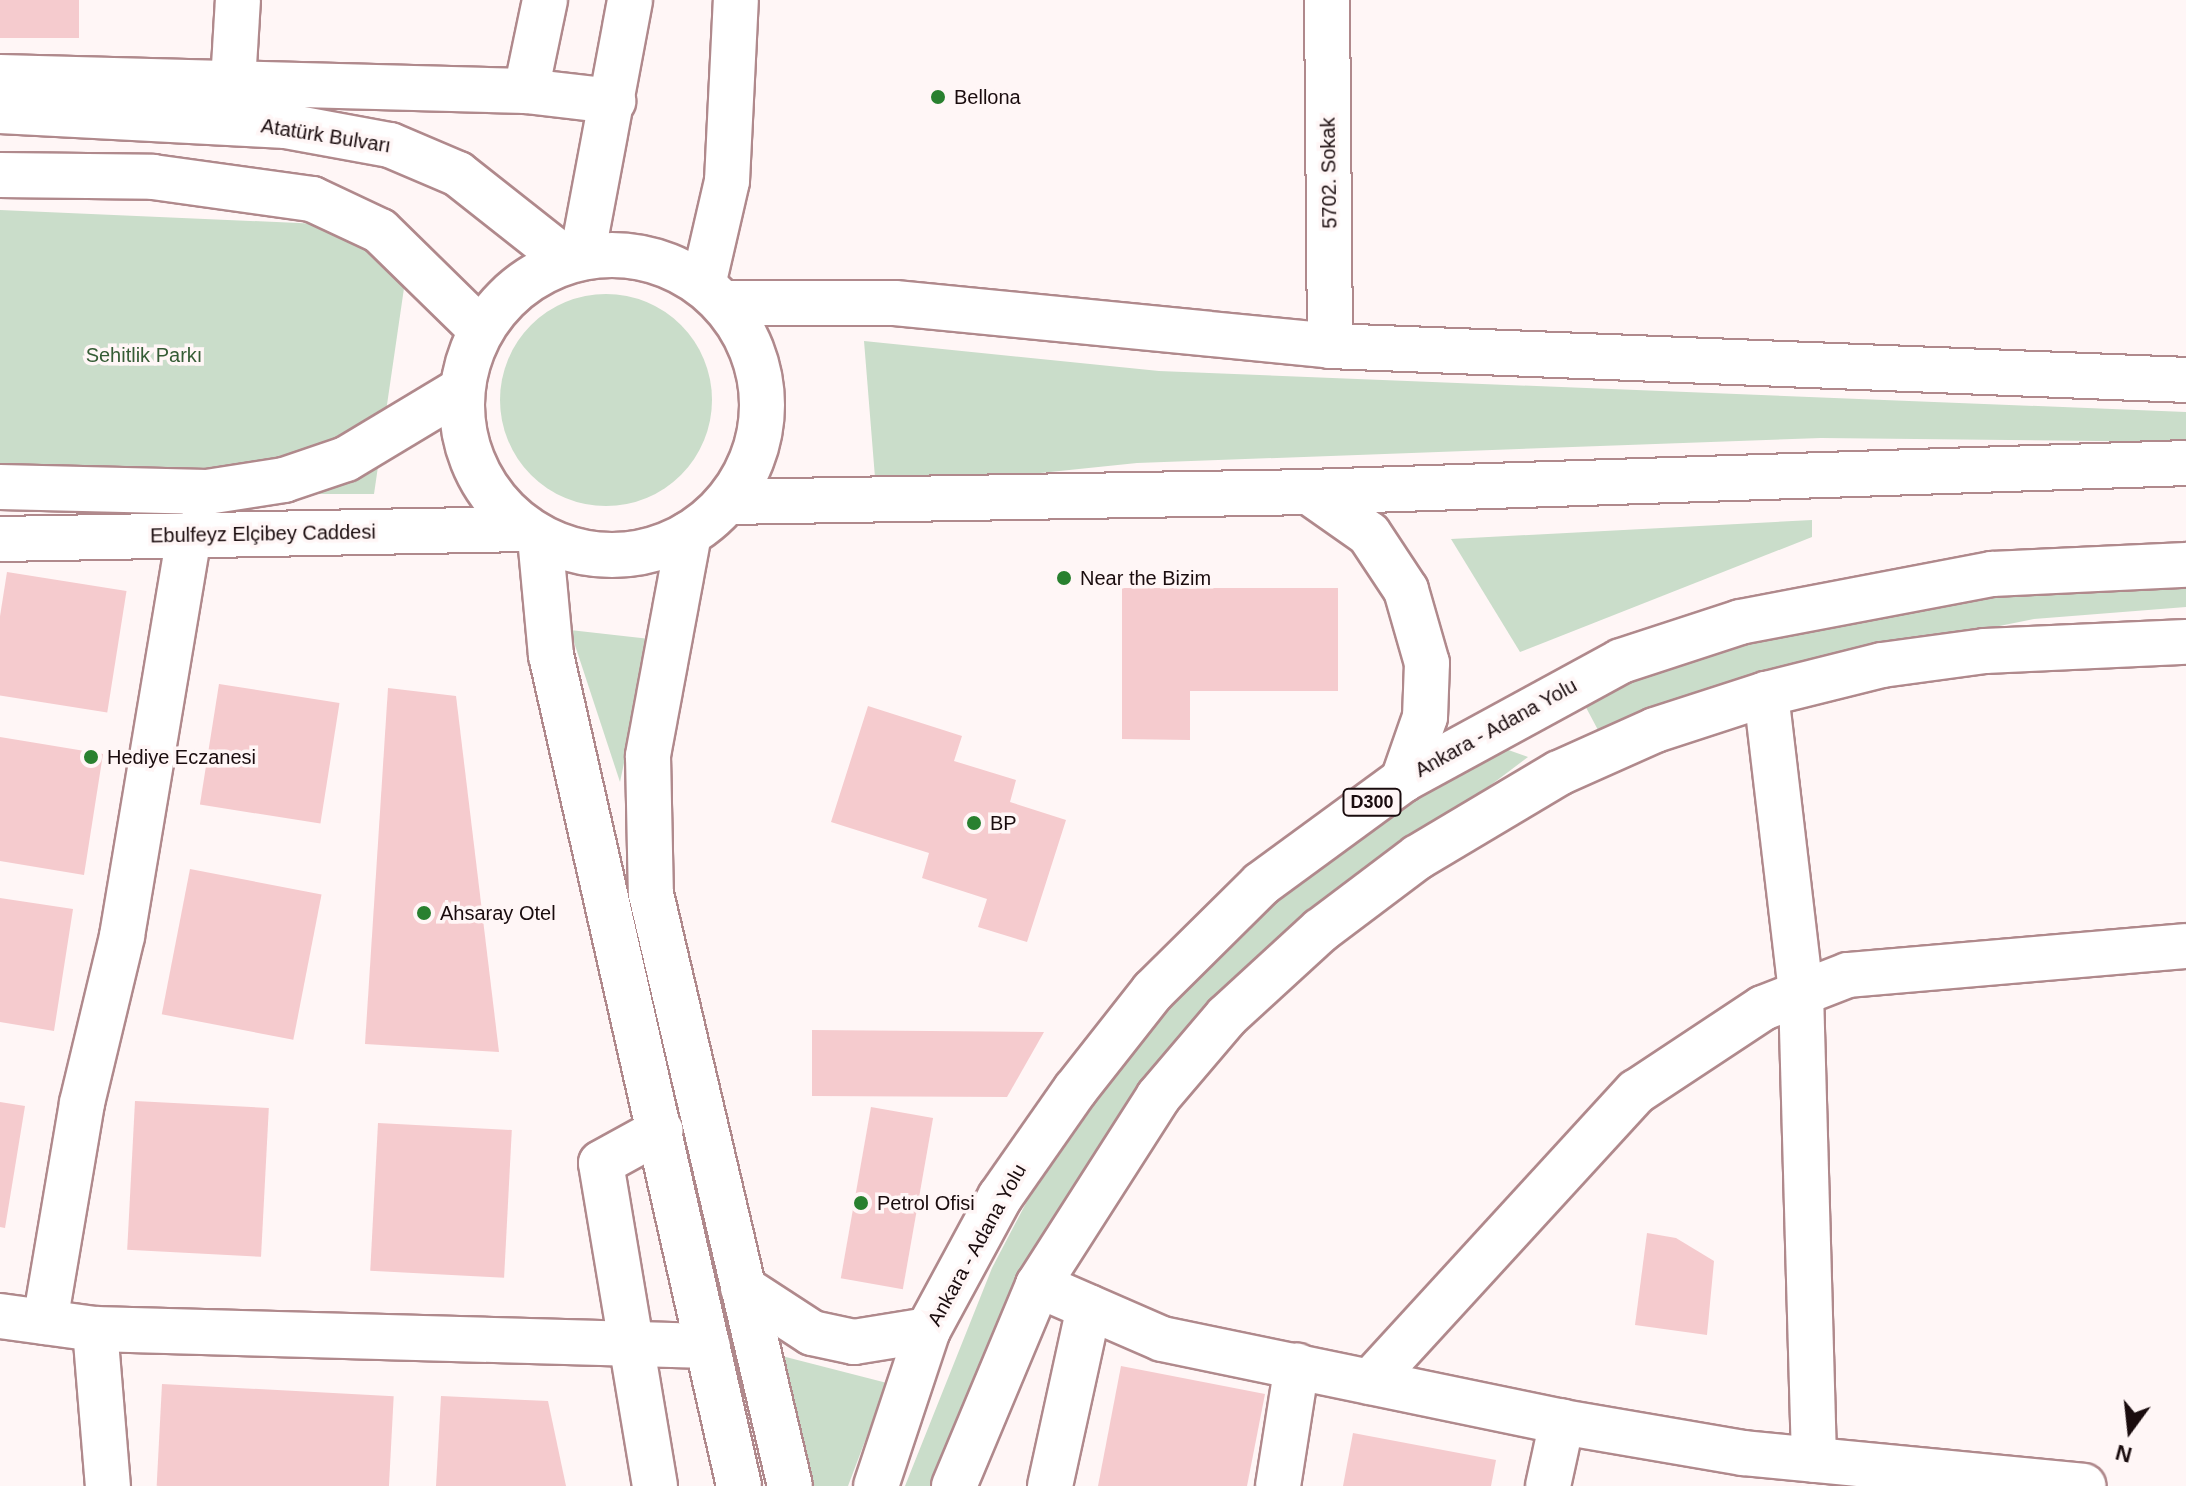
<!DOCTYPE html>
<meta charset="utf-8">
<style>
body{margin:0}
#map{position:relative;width:2186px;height:1486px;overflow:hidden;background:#fff6f6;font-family:Helvetica,sans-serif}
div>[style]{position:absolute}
.green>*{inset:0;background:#caddca}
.round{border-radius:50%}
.building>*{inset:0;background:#f5cbce;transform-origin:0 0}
.roads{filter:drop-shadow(2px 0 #b0898c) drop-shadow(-2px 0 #b0898c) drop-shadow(0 2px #b0898c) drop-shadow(0 -2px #b0898c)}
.minor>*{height:44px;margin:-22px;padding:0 22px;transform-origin:22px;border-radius:22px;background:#fff}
.major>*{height:44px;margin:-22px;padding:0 22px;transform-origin:22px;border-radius:22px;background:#fff}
.major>.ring{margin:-22px;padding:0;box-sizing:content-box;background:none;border:44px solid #fff;border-radius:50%}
.highway>*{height:44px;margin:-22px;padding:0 22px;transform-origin:22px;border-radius:22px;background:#fff}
.dots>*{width:22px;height:22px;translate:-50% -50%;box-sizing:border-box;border:4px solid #fff6f6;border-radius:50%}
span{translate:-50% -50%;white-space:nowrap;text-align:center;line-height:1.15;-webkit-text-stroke:7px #fff6f6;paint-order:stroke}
.shield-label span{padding:2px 6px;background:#fff6f6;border:2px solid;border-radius:6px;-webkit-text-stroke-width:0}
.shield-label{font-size:18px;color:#1a0c0e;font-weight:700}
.poi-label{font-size:20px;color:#1a0c0e}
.left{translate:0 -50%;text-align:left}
.street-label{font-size:20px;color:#1a0c0e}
.park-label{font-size:20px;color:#355c35}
.north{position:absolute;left:2090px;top:1390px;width:80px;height:80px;-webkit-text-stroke:6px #fff6f6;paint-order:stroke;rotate:195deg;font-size:22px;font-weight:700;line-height:32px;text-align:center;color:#1a0c0e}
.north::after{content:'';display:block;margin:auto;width:28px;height:36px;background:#1a0c0e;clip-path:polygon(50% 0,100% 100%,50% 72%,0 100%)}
</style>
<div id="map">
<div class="green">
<i style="clip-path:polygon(0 210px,321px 224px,410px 247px,374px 494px,0 494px)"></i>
<i class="round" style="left:500px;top:294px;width:212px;height:212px"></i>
<i style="clip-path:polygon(864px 341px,1159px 371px,2186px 412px,2186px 442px,1821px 438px,1137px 463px,876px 490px)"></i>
<i style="clip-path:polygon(1812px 520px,1812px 537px,1520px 652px,1451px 539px)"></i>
<i style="clip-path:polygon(2186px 575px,2186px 607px,2034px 619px,1920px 642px,1686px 699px,1598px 730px,1581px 698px,1767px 620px)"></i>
<i style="clip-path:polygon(570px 630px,650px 639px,620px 782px)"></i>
<i style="clip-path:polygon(1483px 741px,1528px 757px,1378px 870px,1191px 1037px,948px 1486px,905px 1486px,992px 1268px,1037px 1182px,1104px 1083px,1261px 900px)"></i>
<i style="clip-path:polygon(778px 1355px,887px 1383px,848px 1486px,814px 1486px,804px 1474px)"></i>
</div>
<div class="building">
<i style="left:0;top:0;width:79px;height:38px"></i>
<i style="left:7px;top:572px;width:121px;height:123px;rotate:9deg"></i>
<i style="clip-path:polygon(1122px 588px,1338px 588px,1338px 691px,1190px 691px,1190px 740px,1122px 739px)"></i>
<i style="left:219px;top:684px;width:122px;height:122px;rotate:9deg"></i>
<i style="clip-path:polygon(388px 688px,456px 696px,499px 1052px,365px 1044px)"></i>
<i style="clip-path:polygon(868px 706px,962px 736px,954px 761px,1016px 780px,1010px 802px,1066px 820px,1027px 942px,978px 927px,987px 899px,922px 878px,929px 853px,831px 822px)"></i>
<i style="clip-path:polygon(0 737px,103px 754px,84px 875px,0 861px)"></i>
<i style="left:190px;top:869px;width:134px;height:148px;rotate:11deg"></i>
<i style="clip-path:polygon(0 898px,73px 909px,54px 1031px,0 1022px)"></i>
<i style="clip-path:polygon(812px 1030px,1044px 1032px,1007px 1097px,812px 1096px)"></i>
<i style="left:135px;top:1101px;width:134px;height:149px;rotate:3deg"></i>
<i style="clip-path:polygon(0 1102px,25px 1106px,5px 1228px,0 1227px)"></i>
<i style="left:871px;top:1107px;width:63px;height:174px;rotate:10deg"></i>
<i style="left:378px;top:1123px;width:134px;height:148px;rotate:3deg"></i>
<i style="clip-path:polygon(1647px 1233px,1676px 1238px,1714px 1261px,1707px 1335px,1635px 1325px)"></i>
<i style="clip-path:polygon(1121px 1366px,1265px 1394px,1247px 1486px,1098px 1486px)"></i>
<i style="left:162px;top:1384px;width:232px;height:102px;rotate:3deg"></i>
<i style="clip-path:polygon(441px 1396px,548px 1401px,566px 1486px,436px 1486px)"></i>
<i style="clip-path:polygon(1353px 1433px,1496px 1460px,1491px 1486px,1343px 1486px)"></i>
</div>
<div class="roads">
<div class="minor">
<i style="left:1327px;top:0;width:346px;rotate:89.5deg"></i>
<i style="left:0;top:77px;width:526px;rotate:1.52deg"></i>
<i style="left:526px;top:91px;width:88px;rotate:6.6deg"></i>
<i style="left:233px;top:83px;width:83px;rotate:-86.6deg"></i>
<i style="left:526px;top:91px;width:93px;rotate:-78.2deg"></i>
<i style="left:1766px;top:694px;width:301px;rotate:83.3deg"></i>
<i style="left:1801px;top:993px;width:467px;rotate:88.4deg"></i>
<i style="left:1038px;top:1285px;width:135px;rotate:23.5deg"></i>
<i style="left:1162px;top:1339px;width:409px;rotate:11.7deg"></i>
<i style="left:1562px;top:1422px;width:184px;rotate:9.7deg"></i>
<i style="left:1743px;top:1453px;width:342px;rotate:5.5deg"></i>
<i style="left:743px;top:1288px;width:82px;rotate:33.1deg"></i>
<i style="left:812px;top:1333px;width:43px;rotate:12.1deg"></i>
<i style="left:854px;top:1342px;width:75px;rotate:-9.2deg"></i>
<i style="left:0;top:1316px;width:96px;rotate:7.8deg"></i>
<i style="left:95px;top:1329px;width:613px;rotate:1.59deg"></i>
<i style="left:45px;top:1322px;width:222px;rotate:-80.4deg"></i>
<i style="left:82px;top:1103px;width:172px;rotate:-76.5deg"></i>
<i style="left:122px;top:936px;width:407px;rotate:-80.5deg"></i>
<i style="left:95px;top:1329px;width:158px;rotate:85.3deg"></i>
<i style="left:1370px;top:1382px;width:394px;rotate:-47.5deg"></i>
<i style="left:1636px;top:1092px;width:152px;rotate:-33.5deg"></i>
<i style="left:1763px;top:1008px;width:91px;rotate:-21.2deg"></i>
<i style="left:1848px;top:975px;width:339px;rotate:-4.9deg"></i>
<i style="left:655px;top:1486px;width:327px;rotate:-99.5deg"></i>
<i style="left:601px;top:1163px;width:68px;rotate:-28.8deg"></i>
<i style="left:1050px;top:1486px;width:183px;rotate:-77.7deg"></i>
<i style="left:1278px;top:1486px;width:122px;rotate:-81.1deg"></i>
<i style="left:1548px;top:1486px;width:66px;rotate:-77.7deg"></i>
</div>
<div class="major">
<i style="left:0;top:111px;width:286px;rotate:3deg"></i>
<i style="left:286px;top:126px;width:106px;rotate:10.4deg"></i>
<i style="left:390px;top:145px;width:74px;rotate:23.1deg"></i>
<i style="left:458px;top:174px;width:140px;rotate:38.3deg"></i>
<i style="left:0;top:175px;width:153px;rotate:0.7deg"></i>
<i style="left:153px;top:177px;width:161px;rotate:7.9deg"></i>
<i style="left:312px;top:199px;width:75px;rotate:25.2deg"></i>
<i style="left:380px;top:231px;width:141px;rotate:44.4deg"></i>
<i class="ring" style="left:462px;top:255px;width:256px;height:256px"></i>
<i style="left:582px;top:257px;width:261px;rotate:-79.4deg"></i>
<i style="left:703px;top:285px;width:107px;rotate:-77deg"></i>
<i style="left:727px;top:181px;width:181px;rotate:-87.2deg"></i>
<i style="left:723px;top:303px;width:172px"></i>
<i style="left:895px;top:303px;width:437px;rotate:5.6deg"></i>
<i style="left:1330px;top:346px;width:857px;rotate:2.27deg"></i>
<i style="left:0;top:487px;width:207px;rotate:1.4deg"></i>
<i style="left:207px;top:492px;width:78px;rotate:-8.9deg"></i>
<i style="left:284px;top:480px;width:65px;rotate:-18.7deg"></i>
<i style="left:346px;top:459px;width:134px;rotate:-31deg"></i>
<i style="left:1309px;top:492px;width:73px;rotate:35deg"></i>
<i style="left:1369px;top:534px;width:67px;rotate:56.5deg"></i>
<i style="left:1406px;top:590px;width:76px;rotate:74deg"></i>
<i style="left:1427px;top:663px;width:54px;rotate:92.1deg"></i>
<i style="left:1425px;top:717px;width:67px;rotate:109.2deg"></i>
<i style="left:727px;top:502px;width:582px;rotate:-0.98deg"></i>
<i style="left:1309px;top:492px;width:877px;rotate:-1.89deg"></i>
<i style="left:689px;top:534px;width:226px;rotate:100.5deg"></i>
<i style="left:648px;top:756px;width:138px;rotate:88.8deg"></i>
<i style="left:651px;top:894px;width:608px;rotate:76.79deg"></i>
<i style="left:540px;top:537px;width:119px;rotate:84.7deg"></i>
<i style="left:551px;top:655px;width:852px;rotate:77.25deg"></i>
<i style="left:0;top:539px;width:527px;rotate:-1.09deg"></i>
</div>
<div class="highway">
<i style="left:876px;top:1486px;width:164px;rotate:-71.6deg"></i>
<i style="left:928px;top:1330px;width:151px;rotate:-61.6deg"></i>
<i style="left:1000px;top:1197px;width:131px;rotate:-55deg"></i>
<i style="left:1075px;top:1090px;width:126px;rotate:-51.8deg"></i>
<i style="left:1153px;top:991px;width:152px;rotate:-44.7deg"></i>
<i style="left:1261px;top:884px;width:176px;rotate:-36.2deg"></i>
<i style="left:1403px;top:780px;width:248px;rotate:-28.6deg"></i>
<i style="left:1621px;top:661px;width:125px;rotate:-18.1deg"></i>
<i style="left:1740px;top:622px;width:257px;rotate:-10.8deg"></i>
<i style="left:1992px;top:574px;width:194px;rotate:-2.7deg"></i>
<i style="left:954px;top:1486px;width:218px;rotate:-67.3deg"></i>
<i style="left:1038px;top:1285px;width:223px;rotate:-57.4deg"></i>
<i style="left:1158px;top:1097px;width:106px;rotate:-49.6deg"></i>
<i style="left:1227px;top:1016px;width:127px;rotate:-42.5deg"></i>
<i style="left:1321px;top:930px;width:121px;rotate:-37deg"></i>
<i style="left:1418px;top:857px;width:164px;rotate:-30.8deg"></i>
<i style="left:1559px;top:773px;width:105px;rotate:-24.1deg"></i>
<i style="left:1655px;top:730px;width:117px;rotate:-18deg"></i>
<i style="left:1766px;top:694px;width:120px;rotate:-14deg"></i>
<i style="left:1882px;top:665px;width:104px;rotate:-7.7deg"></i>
<i style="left:1985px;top:651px;width:201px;rotate:-2.6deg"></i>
</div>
</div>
<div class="dots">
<i style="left:938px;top:97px;background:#29802f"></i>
<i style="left:1064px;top:578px;background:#29802f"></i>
<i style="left:91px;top:757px;background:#29802f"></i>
<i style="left:974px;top:823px;background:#29802f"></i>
<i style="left:424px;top:913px;background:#29802f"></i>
<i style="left:861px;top:1203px;background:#29802f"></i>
</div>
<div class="shield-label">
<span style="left:1372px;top:802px">D300</span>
</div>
<div class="poi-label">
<span class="left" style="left:954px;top:97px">Bellona</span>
<span class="left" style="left:1080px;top:578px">Near the Bizim</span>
<span class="left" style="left:107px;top:757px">Hediye Eczanesi</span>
<span class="left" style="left:990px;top:823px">BP</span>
<span class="left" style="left:440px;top:913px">Ahsaray Otel</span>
<span class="left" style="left:877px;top:1203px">Petrol Ofisi</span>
</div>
<div class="street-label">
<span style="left:326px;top:136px;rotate:9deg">Atatürk Bulvarı</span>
<span style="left:1329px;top:173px;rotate:-91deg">5702. Sokak</span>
<span style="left:263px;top:534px;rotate:-1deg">Ebulfeyz Elçibey Caddesi</span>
<span style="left:1496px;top:728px;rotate:-29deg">Ankara - Adana Yolu</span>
<span style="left:977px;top:1245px;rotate:-61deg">Ankara - Adana Yolu</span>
</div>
<div class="park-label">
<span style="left:144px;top:355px">Sehitlik Parkı</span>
</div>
<div class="north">N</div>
</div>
